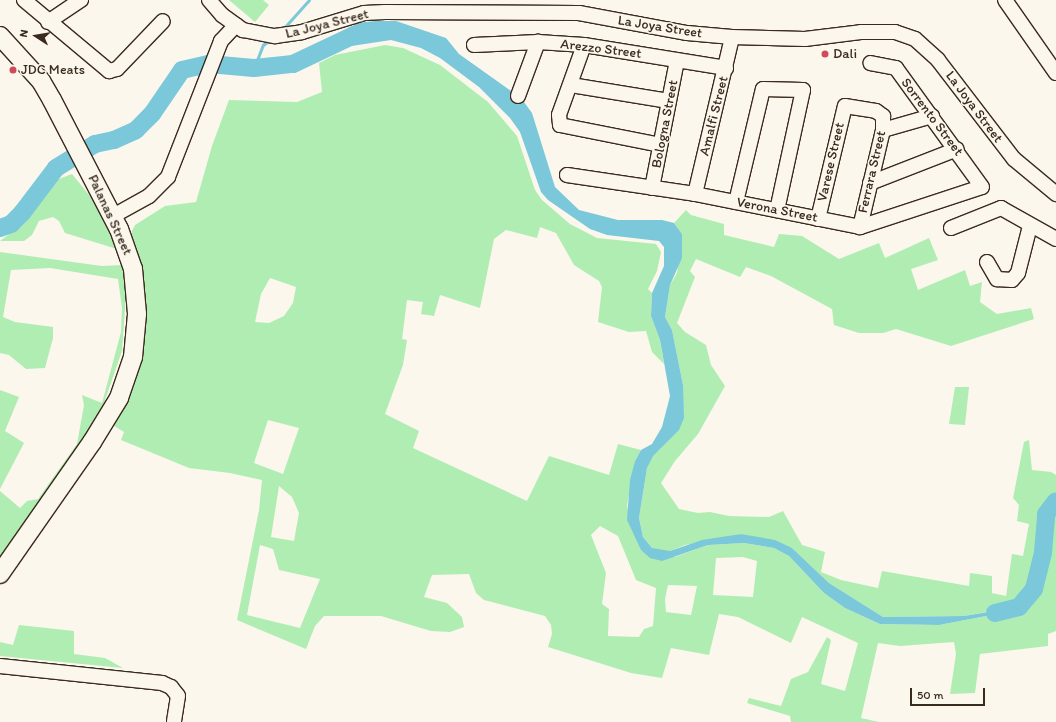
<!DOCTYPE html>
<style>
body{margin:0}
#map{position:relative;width:1056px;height:722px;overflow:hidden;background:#fbf7ec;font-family:Itim,sans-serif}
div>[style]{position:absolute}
.green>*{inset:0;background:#b0edb3}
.water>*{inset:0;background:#7ac8d9}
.stream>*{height:3px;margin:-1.5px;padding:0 1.5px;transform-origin:1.5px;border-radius:1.5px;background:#7ac8d9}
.river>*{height:18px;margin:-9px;padding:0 9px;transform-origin:9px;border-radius:9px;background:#7ac8d9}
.roads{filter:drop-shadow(1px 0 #3b2a1e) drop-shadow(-1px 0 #3b2a1e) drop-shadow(0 1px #3b2a1e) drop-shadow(0 -1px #3b2a1e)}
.minor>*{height:14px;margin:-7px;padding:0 7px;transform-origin:7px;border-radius:7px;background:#fbf7ec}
.major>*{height:18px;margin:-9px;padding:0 9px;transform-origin:9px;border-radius:9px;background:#fbf7ec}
.dots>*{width:11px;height:11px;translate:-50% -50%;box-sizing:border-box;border:2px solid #fbf7ec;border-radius:50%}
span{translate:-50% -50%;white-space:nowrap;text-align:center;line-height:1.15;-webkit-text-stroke:3px #fbf7ec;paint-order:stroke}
.street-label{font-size:14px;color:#3b2a1e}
.poi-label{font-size:14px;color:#3b2a1e}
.left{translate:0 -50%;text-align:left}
.north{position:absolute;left:16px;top:16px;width:40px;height:40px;-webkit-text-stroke:3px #fbf7ec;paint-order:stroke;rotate:282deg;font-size:11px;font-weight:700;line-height:16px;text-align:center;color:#3b2a1e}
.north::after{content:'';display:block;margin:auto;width:14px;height:18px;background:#3b2a1e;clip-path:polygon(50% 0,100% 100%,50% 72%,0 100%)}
.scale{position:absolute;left:910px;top:688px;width:75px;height:18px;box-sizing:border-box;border:2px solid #3b2a1e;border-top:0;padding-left:5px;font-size:12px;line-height:14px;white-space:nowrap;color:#3b2a1e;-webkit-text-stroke:3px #fbf7ec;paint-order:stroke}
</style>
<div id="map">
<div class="green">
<i style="clip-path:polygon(229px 0,263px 0,269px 5px,255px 22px)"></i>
<i style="clip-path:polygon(evenodd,385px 45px,403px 48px,440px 65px,488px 102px,517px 136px,535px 190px,542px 200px,570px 224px,597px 238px,656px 244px,661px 252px,657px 271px,648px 289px,652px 293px,651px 316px,660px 340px,664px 364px,652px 352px,646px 331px,629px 332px,598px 322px,602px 287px,599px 281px,574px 265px,556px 233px,540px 227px,537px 238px,506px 230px,494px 239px,480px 308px,440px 295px,434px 316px,421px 314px,423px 302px,407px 300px,402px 339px,407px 340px,403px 365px,385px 414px,419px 431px,413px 448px,527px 501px,549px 456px,609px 475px,618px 444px,641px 450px,635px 461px,627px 506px,641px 550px,675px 557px,708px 545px,744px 543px,774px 548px,789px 556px,824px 593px,845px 608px,880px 624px,939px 625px,1007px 612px,1017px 607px,964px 616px,883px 617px,829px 583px,792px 548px,741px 534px,685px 545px,670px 551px,658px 551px,652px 548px,643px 537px,639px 518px,647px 468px,652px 456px,661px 448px,683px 385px,672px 330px,665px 317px,670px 285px,677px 273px,682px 234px,674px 223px,686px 210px,691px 215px,724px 224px,724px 235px,774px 247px,779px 234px,802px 236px,839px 259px,879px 243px,885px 258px,929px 238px,938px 260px,911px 269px,918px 290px,965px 270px,970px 286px,982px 282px,980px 302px,997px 314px,1031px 308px,1034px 319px,951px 346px,896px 329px,883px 333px,859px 333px,834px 325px,832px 309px,771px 276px,746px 267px,740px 277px,696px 259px,690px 271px,695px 277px,677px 323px,685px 332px,706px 345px,711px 365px,725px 386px,698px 434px,675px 461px,661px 483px,679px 509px,698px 513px,710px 512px,729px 516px,769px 517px,783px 511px,802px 545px,825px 552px,821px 572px,841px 580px,878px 588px,882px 571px,969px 586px,970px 573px,992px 576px,992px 593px,1006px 596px,1012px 554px,1023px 556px,1029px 524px,1017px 521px,1019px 505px,1013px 498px,1024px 442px,1029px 440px,1032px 470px,1051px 472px,1056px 475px,1056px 631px,1048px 634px,1048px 646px,980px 654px,975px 693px,950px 694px,956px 654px,954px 642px,900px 646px,878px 643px,861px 718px,879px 722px,791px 722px,790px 716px,747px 703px,749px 698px,781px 706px,791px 679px,808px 672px,827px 637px,831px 640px,821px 684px,845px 691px,858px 643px,802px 617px,791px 643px,738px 617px,719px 614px,709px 655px,671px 648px,662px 678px,631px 673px,548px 647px,552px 634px,551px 625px,545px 616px,484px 600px,476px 593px,469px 574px,432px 575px,424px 597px,447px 603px,462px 617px,464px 627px,450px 632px,431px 631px,381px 616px,324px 616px,315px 626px,306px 649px,237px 620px,259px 510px,262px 480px,230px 473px,189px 468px,121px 440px,124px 432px,111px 424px,123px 404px,132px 231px,135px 225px,165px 206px,196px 202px,212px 146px,229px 100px,297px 102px,322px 92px,319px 63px,335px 55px,385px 45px,270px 278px,296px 287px,293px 303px,284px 316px,269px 323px,255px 322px,261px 294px,270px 278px,385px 45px,268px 420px,299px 428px,283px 474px,254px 463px,268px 420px,385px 45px,279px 486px,292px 497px,299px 513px,294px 541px,271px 537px,279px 486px,385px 45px,600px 526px,618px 536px,636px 580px,656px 588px,653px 626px,644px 629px,639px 637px,608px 636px,609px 609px,602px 604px,606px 573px,591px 535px,600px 526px,385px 45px,260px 545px,273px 549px,279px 570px,320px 579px,300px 628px,247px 615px,260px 545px,385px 45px,743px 557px,757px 561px,753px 597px,713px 595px,716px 558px,743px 557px,385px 45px,668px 585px,697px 586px,691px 615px,666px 612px,665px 599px,668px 585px)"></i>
<i style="clip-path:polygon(72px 174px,94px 201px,117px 249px,65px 233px,59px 221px,53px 217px,39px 221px,32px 235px,24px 241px,0 241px,22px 224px,51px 182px)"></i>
<i style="clip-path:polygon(0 252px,102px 266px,122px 265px,126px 294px,122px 351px,104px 403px,89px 430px,0 558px,0 491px,20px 508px,27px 501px,38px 499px,77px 444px,84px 405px,82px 395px,102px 403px,121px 332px,122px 308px,118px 279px,50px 268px,11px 270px,3px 317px,15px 322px,53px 327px,53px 338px,45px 368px,26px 369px,9px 355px,0 353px)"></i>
<i style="clip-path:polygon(955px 387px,969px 387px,965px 425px,949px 424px)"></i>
<i style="clip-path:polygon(0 390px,19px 397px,5px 431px,24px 443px,0 489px)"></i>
<i style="clip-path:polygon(19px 625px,74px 631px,74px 654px,105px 658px,123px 668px,0 656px,0 642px,13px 645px)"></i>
</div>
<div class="water">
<i style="clip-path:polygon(376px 21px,396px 21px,446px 38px,459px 54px,521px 98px,532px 113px,555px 187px,579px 210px,618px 220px,662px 220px,674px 223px,682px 234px,682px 258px,670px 285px,665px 317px,672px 330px,683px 385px,684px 418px,679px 430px,653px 456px,647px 468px,639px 518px,643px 537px,652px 548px,670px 551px,702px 540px,741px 534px,775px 540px,792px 548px,829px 583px,883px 617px,964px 616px,1019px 607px,1007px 612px,939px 625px,880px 624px,845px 608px,824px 593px,789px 556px,774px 548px,744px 543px,708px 545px,662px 561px,650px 558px,641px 550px,627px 520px,630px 480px,635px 461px,641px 450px,652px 444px,662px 427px,670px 396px,660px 340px,651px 316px,652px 293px,664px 266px,664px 247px,659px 241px,607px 235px,590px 229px,548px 200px,541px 192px,520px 132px,510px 118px,479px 87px,440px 58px,421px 48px,391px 40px,345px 47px,355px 23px)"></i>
</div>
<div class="stream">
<i style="left:282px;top:30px;width:40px;rotate:-48deg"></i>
<i style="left:254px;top:68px;width:25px;rotate:-69deg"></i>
<i style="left:263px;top:45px;width:9px;rotate:-36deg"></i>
</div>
<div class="river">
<i style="left:0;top:228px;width:12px;rotate:-20deg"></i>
<i style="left:11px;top:224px;width:16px;rotate:-45deg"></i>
<i style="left:22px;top:213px;width:56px;rotate:-52.9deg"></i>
<i style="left:56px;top:168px;width:46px;rotate:-31.6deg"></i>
<i style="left:95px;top:144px;width:19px;rotate:-12deg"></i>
<i style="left:114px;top:140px;width:24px;rotate:-24deg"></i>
<i style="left:136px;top:130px;width:23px;rotate:-45deg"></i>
<i style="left:152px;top:114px;width:53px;rotate:-55.7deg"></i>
<i style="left:182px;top:70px;width:28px;rotate:-13deg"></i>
<i style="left:209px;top:64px;width:45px;rotate:5.1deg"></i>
<i style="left:254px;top:68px;width:39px;rotate:-6deg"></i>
<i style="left:293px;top:64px;width:68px;rotate:-25.4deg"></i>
<i style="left:354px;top:35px;width:18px;rotate:-13deg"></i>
<i style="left:995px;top:613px;width:25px;rotate:-14deg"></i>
<i style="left:1019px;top:607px;width:23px;rotate:-50deg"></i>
<i style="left:1034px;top:589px;width:38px;rotate:-76deg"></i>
<i style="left:1043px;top:552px;width:38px;rotate:-85deg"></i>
<i style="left:1046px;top:514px;width:16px;rotate:-52deg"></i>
</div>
<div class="roads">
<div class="minor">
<i style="left:24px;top:0;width:111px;rotate:39.9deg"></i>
<i style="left:109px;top:71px;width:8px;rotate:-14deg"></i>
<i style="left:117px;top:69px;width:66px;rotate:-46.2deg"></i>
<i style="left:209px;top:0;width:20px;rotate:49deg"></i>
<i style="left:222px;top:15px;width:26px;rotate:36deg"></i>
<i style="left:243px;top:30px;width:33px;rotate:11deg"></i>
<i style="left:275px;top:36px;width:27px;rotate:-8deg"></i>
<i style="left:302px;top:32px;width:65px;rotate:-17deg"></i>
<i style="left:364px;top:13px;width:21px;rotate:-3deg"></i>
<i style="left:385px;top:12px;width:194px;rotate:0.3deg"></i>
<i style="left:579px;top:13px;width:110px;rotate:10.5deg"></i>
<i style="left:687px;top:33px;width:45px;rotate:5.1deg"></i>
<i style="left:732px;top:37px;width:73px;rotate:1.6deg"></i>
<i style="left:805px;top:39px;width:56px;rotate:-7.1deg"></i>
<i style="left:861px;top:32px;width:34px"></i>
<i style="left:895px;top:32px;width:21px;rotate:19deg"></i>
<i style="left:915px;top:39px;width:31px;rotate:42deg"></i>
<i style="left:938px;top:60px;width:125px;rotate:52.5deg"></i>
<i style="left:1014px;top:159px;width:55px;rotate:39.8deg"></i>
<i style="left:1005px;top:0;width:89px;rotate:55.1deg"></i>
<i style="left:48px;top:22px;width:40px;rotate:-34deg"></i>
<i style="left:474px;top:45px;width:64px;rotate:-2.7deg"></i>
<i style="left:538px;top:42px;width:46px;rotate:3.7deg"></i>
<i style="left:584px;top:45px;width:144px;rotate:9.2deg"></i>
<i style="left:584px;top:45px;width:74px;rotate:109.7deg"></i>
<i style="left:559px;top:115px;width:10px;rotate:84deg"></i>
<i style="left:560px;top:125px;width:102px;rotate:11.3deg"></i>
<i style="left:571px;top:85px;width:99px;rotate:9.3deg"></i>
<i style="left:518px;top:96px;width:58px;rotate:-69.7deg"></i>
<i style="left:883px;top:130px;width:51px;rotate:-15.9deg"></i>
<i style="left:567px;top:175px;width:129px;rotate:8.4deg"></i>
<i style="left:695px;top:194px;width:168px;rotate:11.3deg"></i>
<i style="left:860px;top:227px;width:128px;rotate:-18.2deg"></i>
<i style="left:982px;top:187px;width:147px;rotate:-125.9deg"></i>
<i style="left:896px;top:68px;width:26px;rotate:-169deg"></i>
<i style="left:870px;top:183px;width:93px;rotate:-21.3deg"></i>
<i style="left:652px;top:188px;width:130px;rotate:-78.9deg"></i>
<i style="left:695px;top:194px;width:161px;rotate:-76.7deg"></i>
<i style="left:736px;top:202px;width:116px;rotate:-76.6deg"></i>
<i style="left:763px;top:89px;width:40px;rotate:1.4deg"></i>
<i style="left:803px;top:90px;width:123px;rotate:102.2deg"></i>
<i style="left:113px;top:216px;width:41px;rotate:-29.1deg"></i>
<i style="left:149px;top:196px;width:27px;rotate:-45deg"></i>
<i style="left:168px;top:177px;width:146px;rotate:-68.7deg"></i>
<i style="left:221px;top:41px;width:22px;rotate:-47deg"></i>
<i style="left:818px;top:219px;width:116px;rotate:-76.6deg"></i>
<i style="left:845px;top:106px;width:31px;rotate:9deg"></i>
<i style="left:876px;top:111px;width:9px;rotate:36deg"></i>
<i style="left:883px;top:116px;width:14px;rotate:90deg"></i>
<i style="left:883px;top:130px;width:100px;rotate:103.3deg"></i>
<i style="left:951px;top:228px;width:54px;rotate:-21.8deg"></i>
<i style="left:1001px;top:208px;width:63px;rotate:29.4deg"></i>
<i style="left:987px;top:262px;width:20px;rotate:60deg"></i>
<i style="left:997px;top:279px;width:15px;rotate:4deg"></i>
<i style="left:1012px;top:280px;width:9px;rotate:-49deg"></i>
<i style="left:1018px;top:273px;width:49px;rotate:-75.7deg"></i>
<i style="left:0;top:666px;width:163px;rotate:6deg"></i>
<i style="left:162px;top:683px;width:10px;rotate:24deg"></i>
<i style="left:171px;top:687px;width:11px;rotate:52deg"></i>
<i style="left:178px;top:696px;width:26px;rotate:99deg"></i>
</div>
<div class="major">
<i style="left:0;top:36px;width:61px;rotate:47.7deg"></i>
<i style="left:41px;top:81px;width:22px;rotate:60deg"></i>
<i style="left:52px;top:100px;width:145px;rotate:62.6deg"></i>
<i style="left:119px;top:229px;width:42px;rotate:70.7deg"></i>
<i style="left:133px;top:269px;width:45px;rotate:84.9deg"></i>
<i style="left:137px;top:314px;width:43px;rotate:95.3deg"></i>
<i style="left:133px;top:357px;width:43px;rotate:108.9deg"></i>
<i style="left:119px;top:398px;width:52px;rotate:121.5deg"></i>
<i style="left:92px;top:442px;width:161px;rotate:124.9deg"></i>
</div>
</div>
<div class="dots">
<i style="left:825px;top:54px;background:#d1495b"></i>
<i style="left:13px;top:70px;background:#d1495b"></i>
</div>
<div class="street-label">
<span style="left:327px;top:24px;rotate:-14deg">La Joya Street</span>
<span style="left:660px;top:27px;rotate:9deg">La Joya Street</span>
<span style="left:601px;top:49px;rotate:7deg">Arezzo Street</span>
<span style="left:974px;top:107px;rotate:53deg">La Joya Street</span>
<span style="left:714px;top:116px;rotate:-76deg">Amalfi Street</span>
<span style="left:932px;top:117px;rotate:53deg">Sorrento Street</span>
<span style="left:665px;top:124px;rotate:-79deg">Bologna Street</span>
<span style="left:831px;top:162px;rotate:-77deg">Varese Street</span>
<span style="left:872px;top:172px;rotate:-77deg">Ferrara Street</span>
<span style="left:777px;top:210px;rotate:11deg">Verona Street</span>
<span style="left:110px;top:215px;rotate:65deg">Palanas Street</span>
</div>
<div class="poi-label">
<span class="left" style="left:833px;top:54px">Dali</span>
<span class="left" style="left:21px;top:70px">JDC Meats</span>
</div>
<div class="north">N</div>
<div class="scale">50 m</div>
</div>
